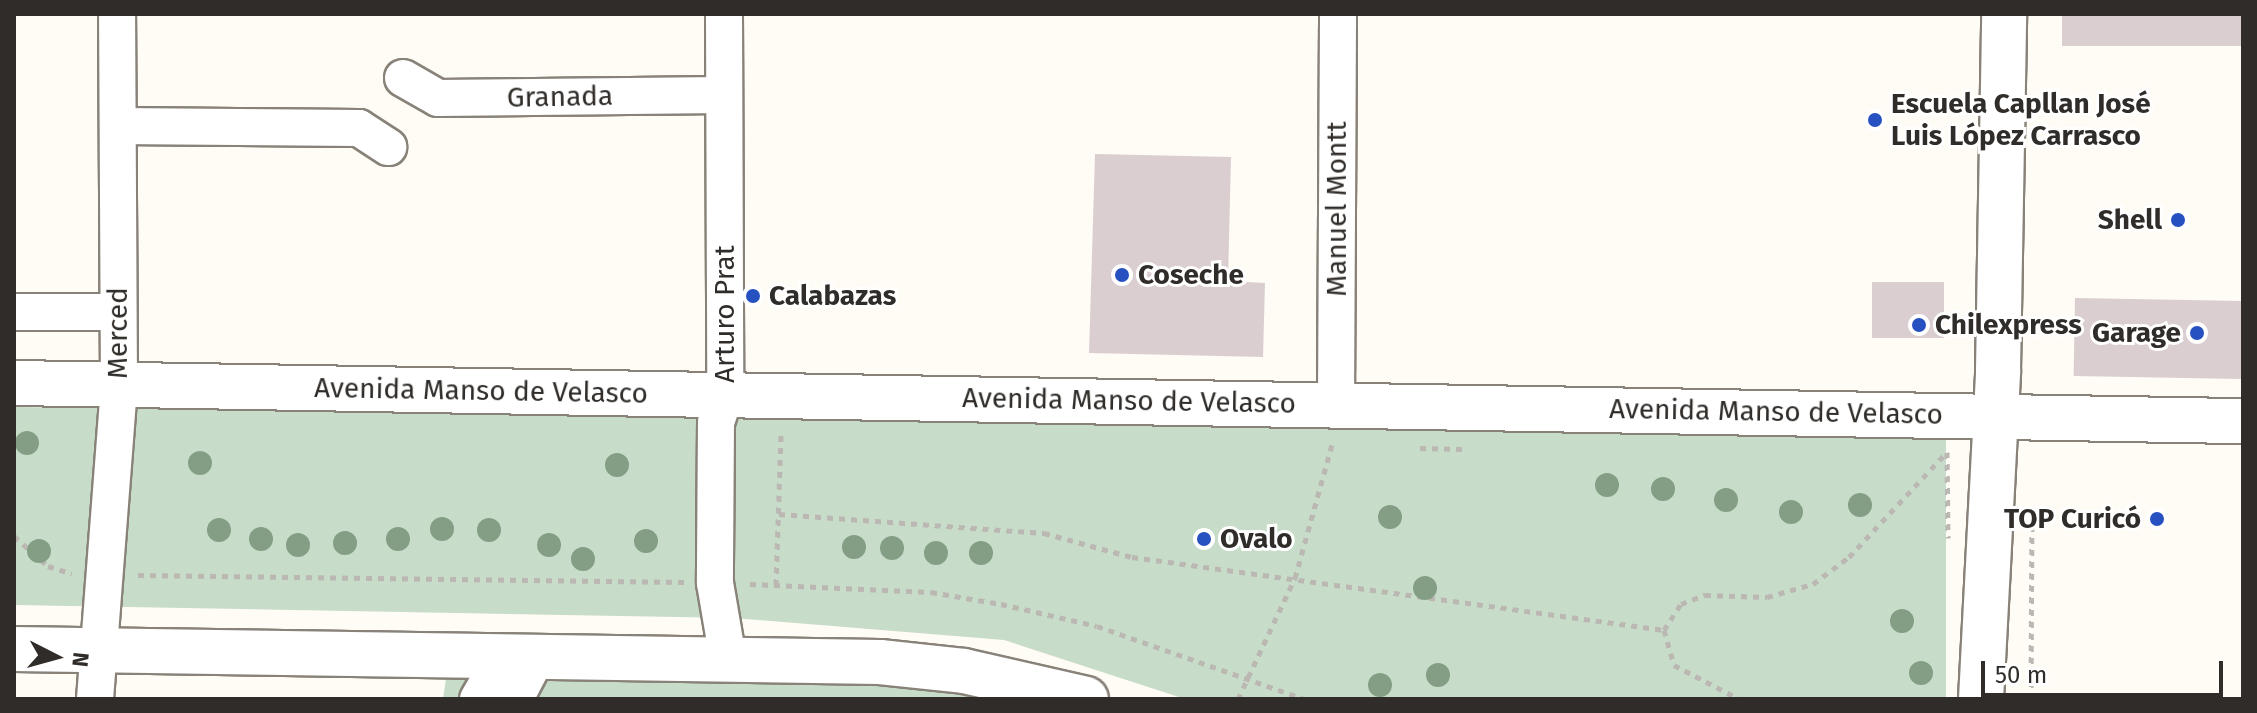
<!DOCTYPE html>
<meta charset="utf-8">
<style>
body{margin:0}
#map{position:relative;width:2257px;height:713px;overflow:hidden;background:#fffbf5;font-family:"Fira Sans",sans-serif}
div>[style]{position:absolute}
.green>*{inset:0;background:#c7dcc9}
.building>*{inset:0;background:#dbced1;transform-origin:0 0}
.path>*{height:5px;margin-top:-2.5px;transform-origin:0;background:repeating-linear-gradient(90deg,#bbb7b2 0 6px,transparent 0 12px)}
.roads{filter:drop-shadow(2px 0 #888279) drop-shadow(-2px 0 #888279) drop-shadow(0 2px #888279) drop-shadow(0 -2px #888279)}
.minor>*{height:36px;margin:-18px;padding:0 18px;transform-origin:18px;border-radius:18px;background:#fff}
.major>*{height:44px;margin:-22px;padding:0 22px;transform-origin:22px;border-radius:22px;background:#fff}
.trees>*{width:24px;height:24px;margin:-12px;border-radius:50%;background:#849e85}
.dots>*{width:22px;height:22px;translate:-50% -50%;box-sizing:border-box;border:4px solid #fff;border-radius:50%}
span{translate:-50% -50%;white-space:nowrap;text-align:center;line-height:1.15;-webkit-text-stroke:6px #fff;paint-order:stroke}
.street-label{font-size:28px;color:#2f2c29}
.poi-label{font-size:28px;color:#2f2c29;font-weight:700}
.left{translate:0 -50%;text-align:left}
.right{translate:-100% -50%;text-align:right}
.frame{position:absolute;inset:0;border:16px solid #2f2c29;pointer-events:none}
.north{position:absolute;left:16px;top:617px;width:80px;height:80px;-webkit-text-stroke:6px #fff;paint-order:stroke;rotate:96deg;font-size:22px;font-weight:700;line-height:32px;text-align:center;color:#2f2c29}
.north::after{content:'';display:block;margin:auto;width:28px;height:36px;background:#2f2c29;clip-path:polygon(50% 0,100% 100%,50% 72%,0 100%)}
.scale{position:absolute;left:1981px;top:661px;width:242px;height:36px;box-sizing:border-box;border:4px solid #2f2c29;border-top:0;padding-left:10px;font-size:24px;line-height:28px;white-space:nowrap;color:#2f2c29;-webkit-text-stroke:6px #fff;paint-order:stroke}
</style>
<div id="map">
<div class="green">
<i style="clip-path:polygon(14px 407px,1946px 430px,1946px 699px,1185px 699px,1004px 640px,734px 618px,14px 605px)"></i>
<i style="clip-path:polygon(448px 665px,926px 684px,975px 699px,443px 699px)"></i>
</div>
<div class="building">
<i style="left:2062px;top:14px;width:181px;height:32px"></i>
<i style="clip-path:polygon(1095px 154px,1231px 157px,1228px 281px,1265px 283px,1263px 357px,1089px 353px)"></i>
<i style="left:1872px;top:282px;width:72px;height:56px"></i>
<i style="left:2075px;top:298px;width:168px;height:78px;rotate:1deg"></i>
</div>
<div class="path">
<i style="left:1420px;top:448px;width:42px;rotate:1.4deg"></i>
<i style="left:1947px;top:452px;width:86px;rotate:89.3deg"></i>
<i style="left:779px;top:514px;width:266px;rotate:4.1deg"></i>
<i style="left:1044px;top:533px;width:91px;rotate:15.3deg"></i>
<i style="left:1132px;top:557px;width:537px;rotate:7.81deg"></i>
<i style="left:1664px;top:630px;width:31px;rotate:-57deg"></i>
<i style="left:1681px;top:604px;width:26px;rotate:-21deg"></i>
<i style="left:1705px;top:595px;width:62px;rotate:1.8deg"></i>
<i style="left:1767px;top:597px;width:48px;rotate:-15.8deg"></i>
<i style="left:1813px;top:584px;width:45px;rotate:-36.9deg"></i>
<i style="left:1849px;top:557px;width:139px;rotate:-47deg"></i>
<i style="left:14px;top:536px;width:45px;rotate:41.4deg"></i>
<i style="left:48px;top:566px;width:25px;rotate:18deg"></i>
<i style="left:138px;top:575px;width:546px;rotate:0.73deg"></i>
<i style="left:750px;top:584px;width:181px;rotate:2.5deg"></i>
<i style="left:931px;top:592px;width:71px;rotate:9.7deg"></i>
<i style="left:1001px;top:604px;width:98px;rotate:12.9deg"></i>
<i style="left:1097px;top:626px;width:219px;rotate:19.4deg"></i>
<i style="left:776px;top:585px;width:151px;rotate:-88.1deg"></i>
<i style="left:1664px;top:630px;width:36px;rotate:74deg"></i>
<i style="left:1674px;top:665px;width:73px;rotate:27.6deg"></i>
<i style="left:1238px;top:699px;width:134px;rotate:-64.8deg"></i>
<i style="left:1295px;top:578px;width:142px;rotate:-74.5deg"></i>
<i style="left:2031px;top:699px;width:183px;rotate:-89.7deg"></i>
</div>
<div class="roads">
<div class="minor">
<i style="left:724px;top:14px;width:381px;rotate:89.8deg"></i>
<i style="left:725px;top:395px;width:28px;rotate:108deg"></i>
<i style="left:716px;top:422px;width:161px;rotate:90.4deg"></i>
<i style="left:715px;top:583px;width:77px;rotate:80.3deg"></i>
<i style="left:403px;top:78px;width:40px;rotate:29.7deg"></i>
<i style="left:438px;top:98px;width:286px;rotate:-0.6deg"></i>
<i style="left:118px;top:126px;width:241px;rotate:0.5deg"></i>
<i style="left:359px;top:128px;width:35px;rotate:33deg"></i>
<i style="left:14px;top:312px;width:104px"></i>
<i style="left:1336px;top:404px;width:390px;rotate:-89.7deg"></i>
<i style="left:95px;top:699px;width:315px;rotate:-85.6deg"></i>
<i style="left:119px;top:385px;width:371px;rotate:-90.3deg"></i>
<i style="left:478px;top:699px;width:50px;rotate:-59.8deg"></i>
<i style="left:515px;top:699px;width:47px;rotate:-62.4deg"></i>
</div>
<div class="major">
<i style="left:14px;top:383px;width:2229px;rotate:0.98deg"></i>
<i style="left:14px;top:649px;width:866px;rotate:0.86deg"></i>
<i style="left:880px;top:662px;width:84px;rotate:6.1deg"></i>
<i style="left:964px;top:671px;width:125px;rotate:12.9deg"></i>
<i style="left:1981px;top:699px;width:329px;rotate:-87deg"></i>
<i style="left:1998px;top:370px;width:356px;rotate:-89deg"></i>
</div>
</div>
<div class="trees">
<i style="left:27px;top:443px"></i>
<i style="left:200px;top:463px"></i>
<i style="left:617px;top:465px"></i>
<i style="left:1607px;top:485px"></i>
<i style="left:1663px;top:489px"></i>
<i style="left:1726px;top:500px"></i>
<i style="left:1860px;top:505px"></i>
<i style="left:1791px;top:512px"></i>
<i style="left:1390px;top:517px"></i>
<i style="left:442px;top:529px"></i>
<i style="left:219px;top:530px"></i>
<i style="left:489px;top:530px"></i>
<i style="left:261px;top:539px"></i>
<i style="left:398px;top:539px"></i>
<i style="left:646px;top:541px"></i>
<i style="left:345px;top:543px"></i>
<i style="left:298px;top:545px"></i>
<i style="left:549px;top:545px"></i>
<i style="left:854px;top:547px"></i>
<i style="left:892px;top:548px"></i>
<i style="left:39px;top:551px"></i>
<i style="left:936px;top:553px"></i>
<i style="left:981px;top:553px"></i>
<i style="left:583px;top:559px"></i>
<i style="left:1425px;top:588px"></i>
<i style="left:1902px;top:621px"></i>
<i style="left:1921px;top:673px"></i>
<i style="left:1438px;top:675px"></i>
<i style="left:1380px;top:685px"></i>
</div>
<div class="dots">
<i style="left:1875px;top:120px;background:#2751c0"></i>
<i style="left:2178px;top:220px;background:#2751c0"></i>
<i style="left:1122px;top:275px;background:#2751c0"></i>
<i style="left:753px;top:296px;background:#2751c0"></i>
<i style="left:1919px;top:325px;background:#2751c0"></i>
<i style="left:2197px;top:333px;background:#2751c0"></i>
<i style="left:2157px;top:519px;background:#2751c0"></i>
<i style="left:1204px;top:539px;background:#2751c0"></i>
</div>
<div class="street-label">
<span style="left:560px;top:97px;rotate:-1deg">Granada</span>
<span style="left:1337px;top:209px;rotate:-90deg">Manuel Montt</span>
<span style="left:725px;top:314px;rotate:-90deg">Arturo Prat</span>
<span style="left:118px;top:333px;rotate:-90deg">Merced</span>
<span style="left:481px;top:391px;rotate:1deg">Avenida Manso de Velasco</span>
<span style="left:1129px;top:401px;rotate:1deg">Avenida Manso de Velasco</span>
<span style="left:1776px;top:412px;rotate:1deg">Avenida Manso de Velasco</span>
</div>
<div class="poi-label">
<span class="left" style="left:1891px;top:120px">Escuela Capllan José<br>Luis López Carrasco</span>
<span class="right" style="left:2162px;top:220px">Shell</span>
<span class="left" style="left:1138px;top:275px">Coseche</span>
<span class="left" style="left:769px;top:296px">Calabazas</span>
<span class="left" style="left:1935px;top:325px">Chilexpress</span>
<span class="right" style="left:2181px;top:333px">Garage</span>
<span class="right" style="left:2141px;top:519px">TOP Curicó</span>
<span class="left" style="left:1220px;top:539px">Ovalo</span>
</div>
<div class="frame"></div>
<div class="north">N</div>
<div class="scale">50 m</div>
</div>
